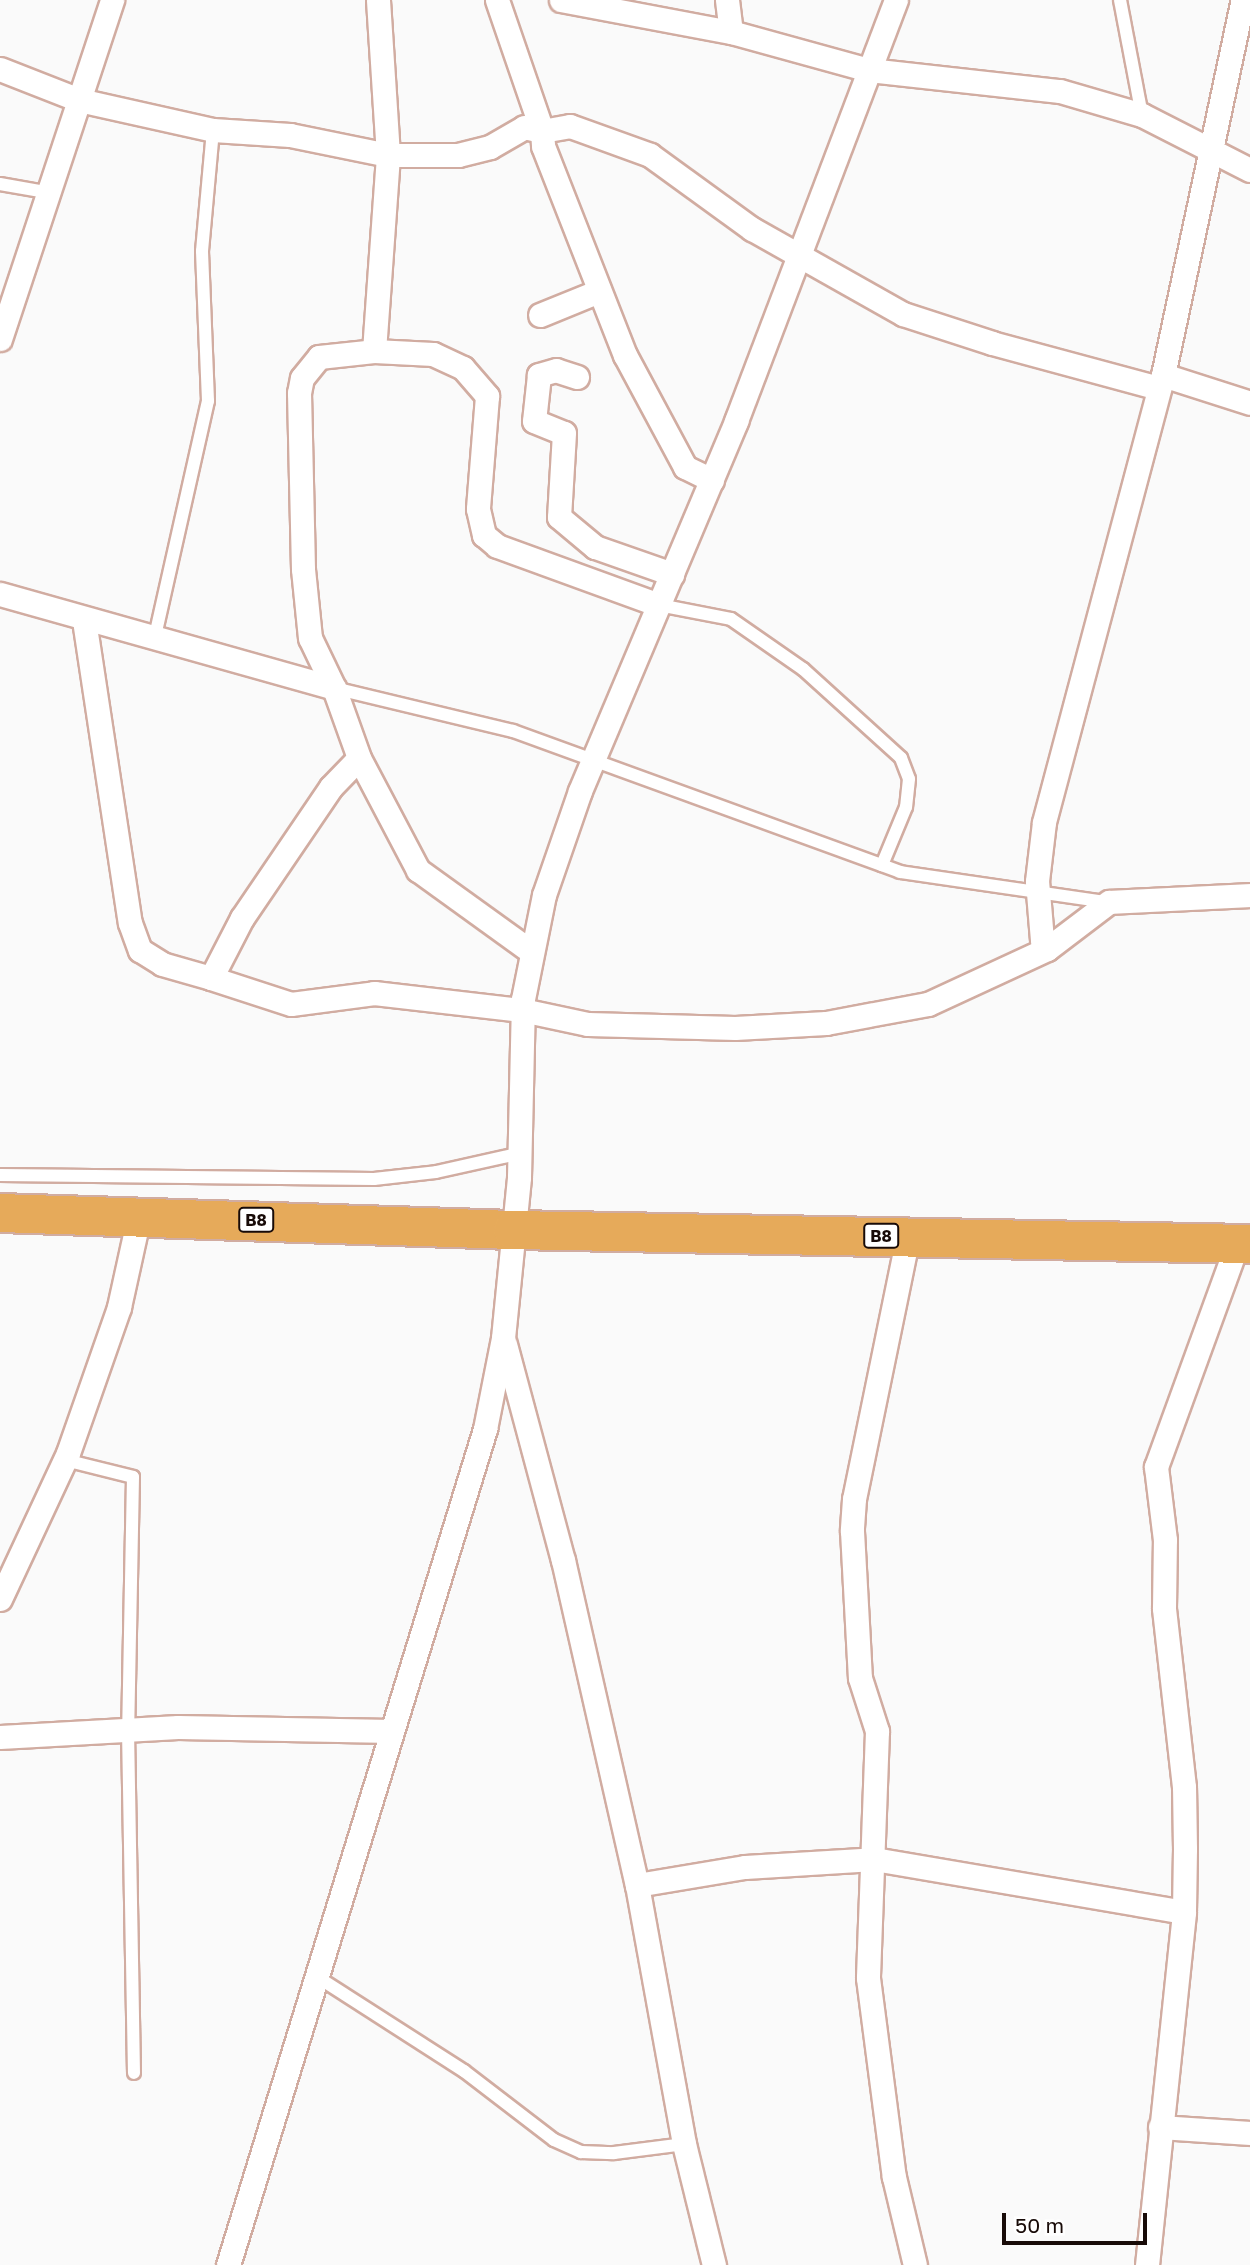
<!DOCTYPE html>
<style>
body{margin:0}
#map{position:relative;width:1250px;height:2265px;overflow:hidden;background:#fafafa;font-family:"Golos Text",sans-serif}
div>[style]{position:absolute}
.roads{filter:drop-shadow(2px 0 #d1aca1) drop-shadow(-2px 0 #d1aca1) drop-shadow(0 2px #d1aca1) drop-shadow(0 -2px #d1aca1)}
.service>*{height:12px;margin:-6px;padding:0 6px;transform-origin:6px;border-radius:6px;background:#fff}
.minor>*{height:23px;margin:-11.5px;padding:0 11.5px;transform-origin:11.5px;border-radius:11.5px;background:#fff}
.trunk>*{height:38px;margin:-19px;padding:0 19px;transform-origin:19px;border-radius:19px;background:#e6aa5a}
span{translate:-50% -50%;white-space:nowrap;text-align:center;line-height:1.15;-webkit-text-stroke:5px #fff;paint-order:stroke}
.shield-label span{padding:2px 5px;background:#fff;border:2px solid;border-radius:5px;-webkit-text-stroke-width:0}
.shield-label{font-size:16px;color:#180b08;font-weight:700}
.scale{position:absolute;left:1002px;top:2213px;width:145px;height:32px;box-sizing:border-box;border:4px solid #180b08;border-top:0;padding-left:9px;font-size:21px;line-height:24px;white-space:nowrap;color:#180b08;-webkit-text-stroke:5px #fff;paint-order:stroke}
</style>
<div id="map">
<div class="roads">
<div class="service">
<i style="left:1120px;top:0;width:117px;rotate:79.2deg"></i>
<i style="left:0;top:184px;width:47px;rotate:9.9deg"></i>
<i style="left:659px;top:605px;width:73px;rotate:11deg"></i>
<i style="left:731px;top:619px;width:88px;rotate:34.8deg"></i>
<i style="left:803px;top:669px;width:132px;rotate:42.2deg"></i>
<i style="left:901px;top:758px;width:22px;rotate:69deg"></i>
<i style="left:909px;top:779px;width:28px;rotate:96deg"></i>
<i style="left:906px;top:807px;width:63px;rotate:112.5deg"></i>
<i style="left:155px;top:636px;width:241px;rotate:-77.3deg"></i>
<i style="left:208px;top:401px;width:150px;rotate:-92.3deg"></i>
<i style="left:202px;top:251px;width:121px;rotate:-84.8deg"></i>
<i style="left:334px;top:688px;width:184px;rotate:13.5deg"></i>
<i style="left:513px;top:731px;width:412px;rotate:20deg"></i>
<i style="left:900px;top:872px;width:208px;rotate:8.3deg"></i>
<i style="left:0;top:1175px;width:374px;rotate:0.6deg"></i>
<i style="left:374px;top:1179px;width:62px;rotate:-6.4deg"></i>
<i style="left:436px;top:1172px;width:87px;rotate:-12.6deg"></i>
<i style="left:65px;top:1460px;width:70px;rotate:14deg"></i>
<i style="left:133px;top:1477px;width:253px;rotate:91.1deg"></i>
<i style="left:128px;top:1730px;width:343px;rotate:89deg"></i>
<i style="left:319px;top:1978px;width:172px;rotate:32.7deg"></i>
<i style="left:464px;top:2071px;width:113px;rotate:37.5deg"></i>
<i style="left:554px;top:2140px;width:30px;rotate:24deg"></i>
<i style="left:581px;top:2152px;width:33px;rotate:2deg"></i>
<i style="left:614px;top:2153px;width:71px;rotate:-7.3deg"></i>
</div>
<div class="minor">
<i style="left:497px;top:0;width:139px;rotate:71deg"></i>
<i style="left:542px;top:131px;width:15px;rotate:86deg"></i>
<i style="left:543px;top:146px;width:225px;rotate:68.6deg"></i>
<i style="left:625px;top:355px;width:127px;rotate:61.8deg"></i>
<i style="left:685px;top:467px;width:30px;rotate:26deg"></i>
<i style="left:561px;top:0;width:173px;rotate:10.7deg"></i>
<i style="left:731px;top:32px;width:143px;rotate:15.4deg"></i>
<i style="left:869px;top:70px;width:192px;rotate:6.3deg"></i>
<i style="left:1060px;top:91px;width:85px;rotate:16.3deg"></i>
<i style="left:1142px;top:115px;width:121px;rotate:27deg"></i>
<i style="left:727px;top:0;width:32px;rotate:83deg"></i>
<i style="left:0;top:69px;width:85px;rotate:21.4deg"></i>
<i style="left:79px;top:100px;width:137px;rotate:12.6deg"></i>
<i style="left:213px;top:130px;width:77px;rotate:3.7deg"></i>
<i style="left:290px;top:135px;width:100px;rotate:11.5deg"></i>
<i style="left:388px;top:155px;width:70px"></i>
<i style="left:458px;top:155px;width:33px;rotate:-14deg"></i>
<i style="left:490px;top:147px;width:39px;rotate:-30deg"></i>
<i style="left:524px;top:127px;width:18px;rotate:13deg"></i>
<i style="left:542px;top:131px;width:28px;rotate:-10deg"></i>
<i style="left:570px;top:126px;width:85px;rotate:19.9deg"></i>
<i style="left:650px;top:155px;width:126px;rotate:36deg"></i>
<i style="left:752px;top:229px;width:173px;rotate:29.4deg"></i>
<i style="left:903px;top:314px;width:94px;rotate:18deg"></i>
<i style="left:992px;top:343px;width:173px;rotate:15.1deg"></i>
<i style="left:540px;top:315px;width:64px;rotate:-22.1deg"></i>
<i style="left:0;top:339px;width:357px;rotate:-71.7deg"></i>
<i style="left:374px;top:351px;width:196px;rotate:-85.9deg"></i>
<i style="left:388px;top:155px;width:155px;rotate:-93.7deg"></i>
<i style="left:1163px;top:375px;width:91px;rotate:17.8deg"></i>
<i style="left:577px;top:377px;width:22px;rotate:-162deg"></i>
<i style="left:556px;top:370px;width:18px;rotate:164deg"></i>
<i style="left:539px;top:375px;width:46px;rotate:96.2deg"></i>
<i style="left:534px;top:421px;width:32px;rotate:22deg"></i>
<i style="left:564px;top:433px;width:84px;rotate:93.4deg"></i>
<i style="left:559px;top:517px;width:47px;rotate:39.8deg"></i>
<i style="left:595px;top:547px;width:82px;rotate:19.3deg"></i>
<i style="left:0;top:594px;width:347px;rotate:15.7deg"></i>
<i style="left:334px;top:688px;width:74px;rotate:70.3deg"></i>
<i style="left:359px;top:758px;width:127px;rotate:62.2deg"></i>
<i style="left:418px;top:870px;width:137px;rotate:35.8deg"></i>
<i style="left:84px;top:620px;width:306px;rotate:81.4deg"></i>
<i style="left:130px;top:923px;width:29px;rotate:70deg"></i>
<i style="left:140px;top:950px;width:26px;rotate:32deg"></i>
<i style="left:162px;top:964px;width:51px;rotate:15.9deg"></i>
<i style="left:211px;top:978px;width:68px;rotate:-62.7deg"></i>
<i style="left:242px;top:918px;width:158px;rotate:-55.8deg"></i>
<i style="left:331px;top:787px;width:40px;rotate:-46deg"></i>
<i style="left:334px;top:688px;width:55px;rotate:-115.6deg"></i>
<i style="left:310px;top:638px;width:69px;rotate:-95.8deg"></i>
<i style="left:303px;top:569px;width:176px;rotate:-91.3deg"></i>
<i style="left:299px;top:393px;width:15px;rotate:-79deg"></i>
<i style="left:302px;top:378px;width:27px;rotate:-51deg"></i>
<i style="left:319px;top:357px;width:55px;rotate:-6.2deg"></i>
<i style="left:374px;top:351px;width:59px;rotate:2.9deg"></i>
<i style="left:433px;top:354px;width:33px;rotate:25deg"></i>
<i style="left:463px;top:368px;width:37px;rotate:49deg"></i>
<i style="left:487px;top:396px;width:113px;rotate:94.6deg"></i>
<i style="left:478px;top:509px;width:27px;rotate:77deg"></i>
<i style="left:484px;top:535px;width:17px;rotate:40deg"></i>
<i style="left:497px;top:546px;width:172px;rotate:20deg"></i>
<i style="left:1047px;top:949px;width:10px;rotate:-119deg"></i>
<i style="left:1042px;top:940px;width:59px;rotate:-94.8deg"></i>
<i style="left:1037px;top:881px;width:59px;rotate:-83.2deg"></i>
<i style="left:1044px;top:822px;width:463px;rotate:-75.1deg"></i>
<i style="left:1163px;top:375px;width:383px;rotate:-78deg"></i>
<i style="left:211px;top:978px;width:84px;rotate:18deg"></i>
<i style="left:291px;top:1004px;width:84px;rotate:-7.5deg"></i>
<i style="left:374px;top:993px;width:149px;rotate:6.6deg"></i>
<i style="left:522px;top:1010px;width:67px;rotate:12deg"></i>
<i style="left:588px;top:1024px;width:147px;rotate:1.6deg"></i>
<i style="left:735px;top:1028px;width:91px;rotate:-3.1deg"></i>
<i style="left:826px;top:1023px;width:104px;rotate:-10.6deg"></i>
<i style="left:928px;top:1004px;width:131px;rotate:-24.8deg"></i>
<i style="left:1047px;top:949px;width:78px;rotate:-37.2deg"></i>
<i style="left:1109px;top:902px;width:141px;rotate:-2.8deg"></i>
<i style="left:908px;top:1236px;width:268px;rotate:101.6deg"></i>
<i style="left:854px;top:1499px;width:32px;rotate:94deg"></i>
<i style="left:852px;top:1531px;width:147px;rotate:86.9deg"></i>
<i style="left:860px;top:1678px;width:56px;rotate:72.2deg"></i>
<i style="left:877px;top:1731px;width:247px;rotate:92.1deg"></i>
<i style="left:868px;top:1978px;width:201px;rotate:82.6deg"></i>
<i style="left:894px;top:2177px;width:90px;rotate:76.6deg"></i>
<i style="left:505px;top:1344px;width:224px;rotate:75deg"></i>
<i style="left:563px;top:1560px;width:333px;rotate:77.2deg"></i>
<i style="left:637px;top:1885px;width:263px;rotate:79.7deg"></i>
<i style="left:684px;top:2144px;width:125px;rotate:76.1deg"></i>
<i style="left:0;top:1599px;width:161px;rotate:-65deg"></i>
<i style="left:68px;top:1453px;width:155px;rotate:-70.7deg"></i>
<i style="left:119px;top:1307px;width:93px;rotate:-77.6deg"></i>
<i style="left:0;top:1737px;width:178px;rotate:-3.2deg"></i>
<i style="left:178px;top:1727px;width:214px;rotate:1.1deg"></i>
<i style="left:637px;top:1885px;width:109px;rotate:-9.5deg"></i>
<i style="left:745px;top:1867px;width:129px;rotate:-3.5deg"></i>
<i style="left:874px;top:1859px;width:314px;rotate:9.7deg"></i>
<i style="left:1160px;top:2127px;width:90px;rotate:3.8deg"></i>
<i style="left:228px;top:2265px;width:875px;rotate:-72.91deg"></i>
<i style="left:485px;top:1429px;width:93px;rotate:-78.8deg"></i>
<i style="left:503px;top:1338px;width:162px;rotate:-84.3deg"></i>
<i style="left:519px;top:1177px;width:178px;rotate:-88.7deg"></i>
<i style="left:523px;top:999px;width:106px;rotate:-78.6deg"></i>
<i style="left:544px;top:895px;width:110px;rotate:-70.9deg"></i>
<i style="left:580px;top:791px;width:402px;rotate:-67.1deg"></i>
<i style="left:736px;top:421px;width:450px;rotate:-69.2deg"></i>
<i style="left:1147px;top:2265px;width:355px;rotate:-84deg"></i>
<i style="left:1184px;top:1912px;width:63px;rotate:-89.1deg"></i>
<i style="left:1185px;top:1849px;width:62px;rotate:-90.9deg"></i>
<i style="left:1184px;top:1787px;width:180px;rotate:-96.4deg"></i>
<i style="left:1164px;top:1608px;width:68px;rotate:-89.2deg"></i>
<i style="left:1165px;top:1540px;width:74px;rotate:-97deg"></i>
<i style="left:1156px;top:1467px;width:237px;rotate:-70deg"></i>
</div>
<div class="trunk">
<i style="left:0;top:1213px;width:513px;rotate:1.9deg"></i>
<i style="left:513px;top:1230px;width:737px;rotate:1.09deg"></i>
</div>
</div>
<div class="shield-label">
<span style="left:256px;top:1220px">B8</span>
<span style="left:881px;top:1236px">B8</span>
</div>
<div class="scale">50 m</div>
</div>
